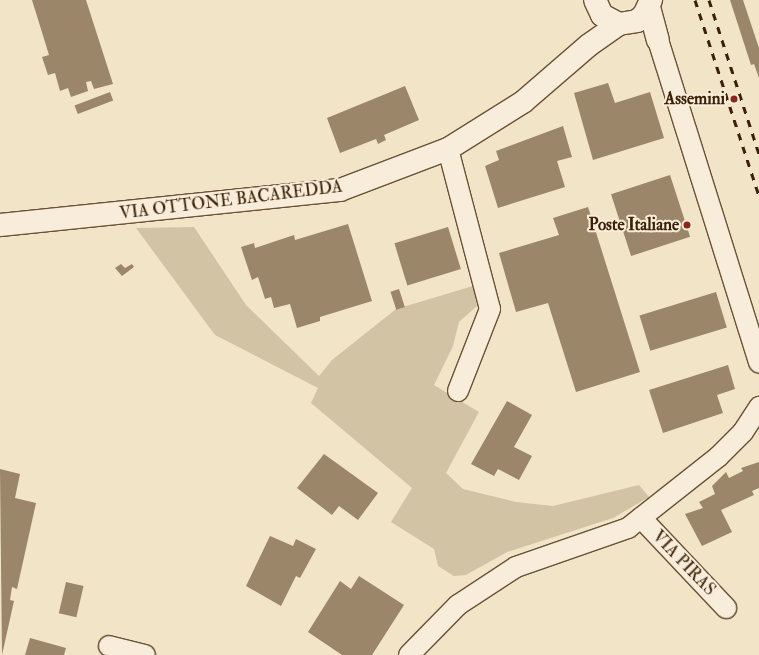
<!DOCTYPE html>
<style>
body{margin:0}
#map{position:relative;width:759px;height:655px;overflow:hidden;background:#f2e4c6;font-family:"IM FELL Double Pica",serif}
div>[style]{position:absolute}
.green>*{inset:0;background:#d3c3a5}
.building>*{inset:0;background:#9b8669;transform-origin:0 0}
.roads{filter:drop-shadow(1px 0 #6a5135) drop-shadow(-1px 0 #6a5135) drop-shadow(0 1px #6a5135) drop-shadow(0 -1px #6a5135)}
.minor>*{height:20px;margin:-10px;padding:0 10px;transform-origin:10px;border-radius:10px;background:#f7edda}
.tertiary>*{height:22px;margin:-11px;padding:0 11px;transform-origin:11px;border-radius:11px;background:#f7edda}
.rail>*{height:3px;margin-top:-1.5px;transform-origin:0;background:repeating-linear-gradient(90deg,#3c2005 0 7px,transparent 0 14px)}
.dots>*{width:11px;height:11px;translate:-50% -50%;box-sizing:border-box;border:2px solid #f7edda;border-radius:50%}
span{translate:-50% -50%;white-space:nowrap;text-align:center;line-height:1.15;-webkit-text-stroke:4px #f7edda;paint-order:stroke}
.poi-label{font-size:17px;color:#3c2005;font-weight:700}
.right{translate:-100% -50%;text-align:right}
.street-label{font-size:17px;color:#3c2005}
</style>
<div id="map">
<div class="green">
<i style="clip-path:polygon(194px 227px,246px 305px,319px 376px,332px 360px,396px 309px,473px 286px,477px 306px,459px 322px,453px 346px,434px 385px,479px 412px,446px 473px,463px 489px,516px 502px,553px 506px,639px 485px,649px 497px,613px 518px,507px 552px,466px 575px,454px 576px,438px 566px,434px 549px,391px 522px,412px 488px,311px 403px,318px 388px,215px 335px,136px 228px)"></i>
</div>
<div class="building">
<i style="clip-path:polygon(32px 0,86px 0,113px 84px,94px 89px,91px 81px,86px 82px,88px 91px,71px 97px,68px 88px,60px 91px,55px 73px,48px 75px,42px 57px,49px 55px)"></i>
<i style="clip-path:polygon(730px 0,743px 0,759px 48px,759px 78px,754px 64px,751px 65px)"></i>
<i style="clip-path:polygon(608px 83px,615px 103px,650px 92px,664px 138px,593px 160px,574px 93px)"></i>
<i style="clip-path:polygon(405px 86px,419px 120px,384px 135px,386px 140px,378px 144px,376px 139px,340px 153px,327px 118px)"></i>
<i style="left:110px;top:92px;width:9px;height:38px;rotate:69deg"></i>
<i style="clip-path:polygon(563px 126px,572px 157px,557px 161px,565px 187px,498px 208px,485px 166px,499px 160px,496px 151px)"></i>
<i style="left:670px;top:175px;width:65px;height:62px;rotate:72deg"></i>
<i style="clip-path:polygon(588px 207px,640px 372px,576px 392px,548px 303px,516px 312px,499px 253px,559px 235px,553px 218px)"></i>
<i style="clip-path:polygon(348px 224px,372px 301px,320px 317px,320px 321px,297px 328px,290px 304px,274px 308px,271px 297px,265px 299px,258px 277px,252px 280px,241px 247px,254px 243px,255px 248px,294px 235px,295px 240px)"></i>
<i style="left:448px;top:227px;width:44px;height:56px;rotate:73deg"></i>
<i style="clip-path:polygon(121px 264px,125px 268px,132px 264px,134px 267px,122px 276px,115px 268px)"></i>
<i style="left:399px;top:289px;width:19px;height:9px;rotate:72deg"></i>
<i style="left:716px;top:292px;width:37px;height:80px;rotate:73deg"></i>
<i style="clip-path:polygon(728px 365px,735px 389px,717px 395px,723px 413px,663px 433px,649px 390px)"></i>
<i style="clip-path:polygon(507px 401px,532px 415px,514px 447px,532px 456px,519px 480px,498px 469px,494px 476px,471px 464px)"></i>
<i style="clip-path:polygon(324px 454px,378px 493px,358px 520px,339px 506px,332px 515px,297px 488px)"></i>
<i style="clip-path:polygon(759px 462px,759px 488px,752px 491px,754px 495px,721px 510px,732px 532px,702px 546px,685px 514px,703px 508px,699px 502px,715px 494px,712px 486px,726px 472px,729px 478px,743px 471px,741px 468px)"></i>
<i style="clip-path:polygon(0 469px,20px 474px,15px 498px,36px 503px,17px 589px,12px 587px,10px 600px,14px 601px,2px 655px)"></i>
<i style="clip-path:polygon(270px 536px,293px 546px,296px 539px,316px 549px,300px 578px,296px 576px,281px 606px,246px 586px)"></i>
<i style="clip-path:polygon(359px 576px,404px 605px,372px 655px,342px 655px,308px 632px,340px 581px,351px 589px)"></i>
<i style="left:66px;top:582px;width:18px;height:32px;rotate:13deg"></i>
<i style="clip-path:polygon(30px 638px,66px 648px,64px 655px,25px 655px)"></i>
</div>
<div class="roads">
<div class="minor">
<i style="left:658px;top:40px;width:338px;rotate:72.6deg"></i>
<i style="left:448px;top:149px;width:165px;rotate:75.3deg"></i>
<i style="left:490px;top:309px;width:88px;rotate:111.3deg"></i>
<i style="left:641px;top:518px;width:124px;rotate:46.6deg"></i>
<i style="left:109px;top:646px;width:37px;rotate:14deg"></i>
<i style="left:409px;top:655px;width:70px;rotate:-45.6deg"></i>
<i style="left:458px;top:605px;width:69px;rotate:-33.2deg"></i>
<i style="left:516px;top:567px;width:119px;rotate:-19.2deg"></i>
<i style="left:628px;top:528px;width:115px;rotate:-38.3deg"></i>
<i style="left:718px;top:457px;width:35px;rotate:-45deg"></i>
<i style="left:743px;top:432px;width:30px;rotate:-57deg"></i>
</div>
<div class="tertiary">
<i style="left:595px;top:0;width:17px;rotate:65deg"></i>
<i style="left:602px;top:15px;width:19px;rotate:28deg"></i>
<i style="left:619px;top:24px;width:18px;rotate:-9deg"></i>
<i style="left:637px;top:21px;width:9px;rotate:-41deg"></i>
<i style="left:644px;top:15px;width:17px;rotate:-65deg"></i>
<i style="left:649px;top:7px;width:34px;rotate:75deg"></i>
<i style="left:0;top:225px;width:342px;rotate:-5.9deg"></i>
<i style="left:340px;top:190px;width:116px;rotate:-20.8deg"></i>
<i style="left:448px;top:149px;width:89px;rotate:-32.1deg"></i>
<i style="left:523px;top:102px;width:87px;rotate:-40.8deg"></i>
<i style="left:589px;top:45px;width:37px;rotate:-35deg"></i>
</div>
</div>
<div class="rail">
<i style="left:695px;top:0;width:206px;rotate:71.9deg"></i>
<i style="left:709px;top:0;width:162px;rotate:72deg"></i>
</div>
<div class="dots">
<i style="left:734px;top:99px;background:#8f2418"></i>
<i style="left:687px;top:225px;background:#8f2418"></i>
</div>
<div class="poi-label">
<span class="right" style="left:725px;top:99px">Assemini</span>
<span class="right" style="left:679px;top:225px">Poste Italiane</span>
</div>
<div class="street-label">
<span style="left:231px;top:200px;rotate:-7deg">VIA OTTONE BACAREDDA</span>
<span style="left:684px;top:563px;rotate:46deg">VIA PIRAS</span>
</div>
</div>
